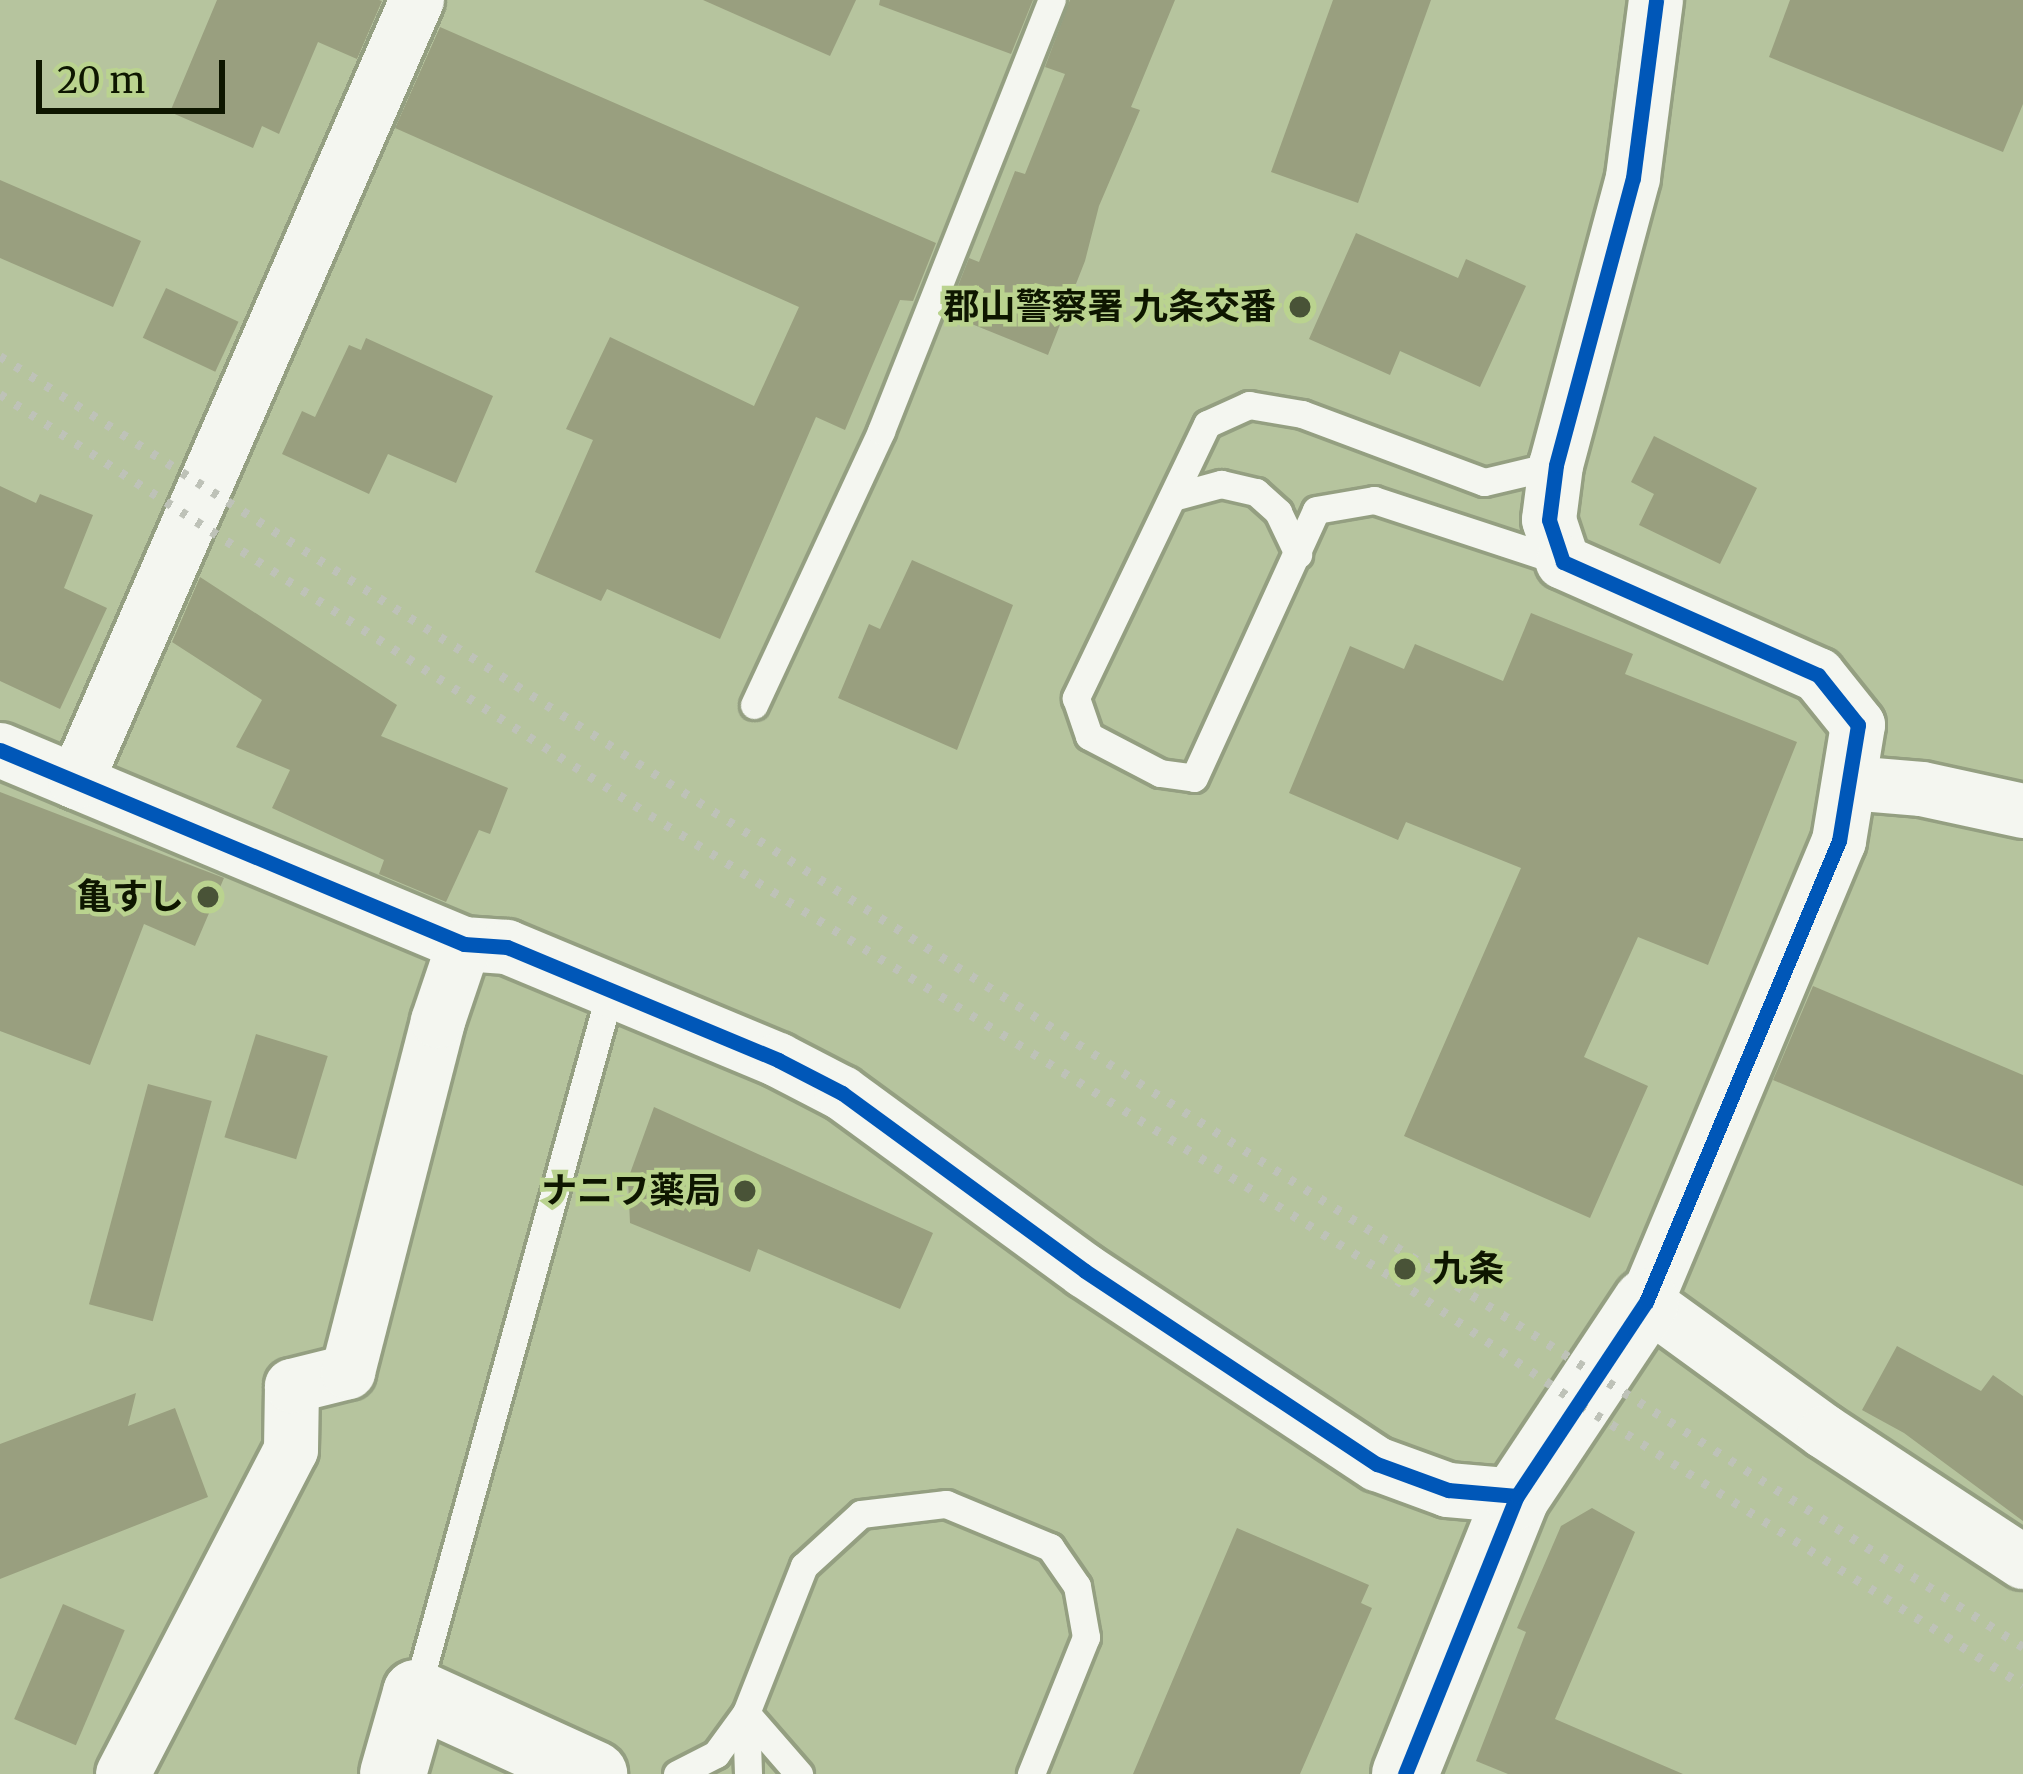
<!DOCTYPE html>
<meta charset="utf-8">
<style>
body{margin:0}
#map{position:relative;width:2023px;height:1774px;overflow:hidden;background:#b6c49e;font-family:Merriweather,"Noto Sans JP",serif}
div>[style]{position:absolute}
.building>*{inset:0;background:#999f7f;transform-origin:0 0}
.roads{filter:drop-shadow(3px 0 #949f81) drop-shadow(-3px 0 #949f81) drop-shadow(0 3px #949f81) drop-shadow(0 -3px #949f81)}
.service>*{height:27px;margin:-13.5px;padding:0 13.5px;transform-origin:13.5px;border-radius:13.5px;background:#f4f6f0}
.minor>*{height:54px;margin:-27px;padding:0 27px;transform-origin:27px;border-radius:27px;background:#f4f6f0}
.tertiary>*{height:66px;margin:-33px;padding:0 33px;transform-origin:33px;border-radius:33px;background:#f4f6f0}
.rail>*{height:9px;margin-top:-4.5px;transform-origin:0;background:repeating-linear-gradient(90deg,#bec2b8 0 6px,transparent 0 18px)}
.cycleway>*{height:15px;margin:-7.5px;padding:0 7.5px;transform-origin:7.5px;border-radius:7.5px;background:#0057b8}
.dots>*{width:33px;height:33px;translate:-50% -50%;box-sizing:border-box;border:6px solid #bad38f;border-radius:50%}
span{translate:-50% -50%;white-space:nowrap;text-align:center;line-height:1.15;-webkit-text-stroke:9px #bad38f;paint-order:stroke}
.poi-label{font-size:36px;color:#0e1600;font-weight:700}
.right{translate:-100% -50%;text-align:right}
.left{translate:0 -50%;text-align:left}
.scale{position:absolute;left:36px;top:60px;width:189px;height:54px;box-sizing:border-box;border:6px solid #0e1600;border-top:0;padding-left:15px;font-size:36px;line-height:42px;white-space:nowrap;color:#0e1600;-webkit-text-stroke:9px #bad38f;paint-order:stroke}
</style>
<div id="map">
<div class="building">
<i style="clip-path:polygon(217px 0,379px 0,382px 1px,357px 59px,318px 42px,279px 134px,262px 126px,253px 148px,170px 112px)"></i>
<i style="clip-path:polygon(703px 0,856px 0,830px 56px)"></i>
<i style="clip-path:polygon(880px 0,1033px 0,1011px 54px,879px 5px)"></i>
<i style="clip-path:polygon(1070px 0,1175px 0,1131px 107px,1140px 110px,1099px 206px,1085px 261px,1048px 355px,947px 314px,969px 258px,979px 262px,1015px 171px,1025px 174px,1065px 74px,1045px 67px)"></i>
<i style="clip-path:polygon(1333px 0,1431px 0,1358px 203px,1271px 172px)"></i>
<i style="clip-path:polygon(1790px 0,2023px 0,2023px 104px,2003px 152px,1769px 57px)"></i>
<i style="clip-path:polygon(440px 27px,936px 243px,913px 301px,900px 300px,845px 430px,816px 417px,720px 639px,607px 589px,601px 601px,535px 572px,593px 440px,566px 429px,610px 337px,754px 406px,799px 307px,395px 128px)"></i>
<i style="clip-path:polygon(0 180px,141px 241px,113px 307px,0 258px)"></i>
<i style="clip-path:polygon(1356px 233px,1458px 278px,1466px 259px,1526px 286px,1480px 387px,1400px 351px,1390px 375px,1309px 339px)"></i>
<i style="left:166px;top:288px;width:80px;height:55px;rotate:25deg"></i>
<i style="clip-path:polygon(366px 338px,493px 396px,456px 483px,388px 454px,369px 494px,282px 454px,302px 411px,315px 417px,349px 345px,361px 350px)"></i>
<i style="clip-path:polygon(1654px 436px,1757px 488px,1720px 564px,1639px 525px,1654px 494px,1631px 482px)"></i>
<i style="clip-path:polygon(0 486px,36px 503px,40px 494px,93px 515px,64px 588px,107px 608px,60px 709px,0 681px)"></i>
<i style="clip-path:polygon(912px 560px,1013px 605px,957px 750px,838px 698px,869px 624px,880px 629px)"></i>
<i style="clip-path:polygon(200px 577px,397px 705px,381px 736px,508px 788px,490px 834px,479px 830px,446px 902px,379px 874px,384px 860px,272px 808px,290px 770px,236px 747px,262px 700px,172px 642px)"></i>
<i style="clip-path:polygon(1531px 613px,1633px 654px,1625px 674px,1797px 742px,1708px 965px,1638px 937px,1584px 1057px,1648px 1086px,1590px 1218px,1404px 1136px,1521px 868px,1406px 822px,1398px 840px,1289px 793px,1350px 646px,1404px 669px,1415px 644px,1503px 681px)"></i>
<i style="clip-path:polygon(0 792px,224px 878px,195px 946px,144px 924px,90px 1065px,0 1031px)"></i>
<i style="clip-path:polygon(1813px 986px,2023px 1075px,2023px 1186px,1773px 1080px)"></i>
<i style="left:256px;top:1034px;width:75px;height:108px;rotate:17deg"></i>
<i style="left:148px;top:1084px;width:66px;height:228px;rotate:15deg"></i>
<i style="clip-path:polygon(654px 1107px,933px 1233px,900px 1309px,758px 1249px,750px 1272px,630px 1223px,628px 1179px)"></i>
<i style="clip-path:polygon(1897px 1346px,1981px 1391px,1993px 1375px,2023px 1396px,2023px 1521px,1904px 1433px,1862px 1410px)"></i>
<i style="clip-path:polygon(136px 1393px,128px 1426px,175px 1408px,208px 1497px,0 1579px,0 1444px)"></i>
<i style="clip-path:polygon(1592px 1508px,1635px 1532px,1555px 1719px,1683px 1774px,1508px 1774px,1476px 1761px,1526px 1632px,1517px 1628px,1561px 1526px)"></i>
<i style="clip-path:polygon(1237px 1528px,1369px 1585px,1361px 1603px,1372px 1608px,1300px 1774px,1133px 1774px)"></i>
<i style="left:63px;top:1604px;width:67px;height:125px;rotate:23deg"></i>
</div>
<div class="roads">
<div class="service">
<i style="left:1556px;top:465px;width:74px;rotate:166.7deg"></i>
<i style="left:1484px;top:482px;width:194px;rotate:-159.5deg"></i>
<i style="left:1302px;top:414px;width:54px;rotate:-170.4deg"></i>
<i style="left:1249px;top:405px;width:46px;rotate:155.7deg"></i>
<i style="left:1207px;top:424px;width:304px;rotate:115.6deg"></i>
<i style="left:1076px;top:698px;width:40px;rotate:71.1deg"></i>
<i style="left:1089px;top:736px;width:80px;rotate:27.5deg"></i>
<i style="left:1160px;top:773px;width:34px;rotate:8deg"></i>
<i style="left:1194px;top:778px;width:294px;rotate:-65.5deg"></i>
<i style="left:1316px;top:510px;width:59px;rotate:-9.8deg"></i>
<i style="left:1374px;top:500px;width:199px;rotate:18.2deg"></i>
<i style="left:1173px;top:497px;width:50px;rotate:-15.2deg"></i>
<i style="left:1221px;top:484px;width:36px;rotate:13deg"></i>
<i style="left:1256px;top:492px;width:30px;rotate:42deg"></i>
<i style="left:1278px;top:512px;width:47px;rotate:64.5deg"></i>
<i style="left:754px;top:705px;width:302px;rotate:-65.1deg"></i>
<i style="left:881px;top:431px;width:464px;rotate:-68.4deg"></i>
<i style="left:416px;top:1693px;width:727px;rotate:-74.53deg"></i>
<i style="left:746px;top:1713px;width:81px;rotate:49deg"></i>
<i style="left:746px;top:1713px;width:61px;rotate:88.1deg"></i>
<i style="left:677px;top:1774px;width:44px;rotate:-27.1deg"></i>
<i style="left:716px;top:1754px;width:51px;rotate:-53.8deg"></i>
<i style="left:746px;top:1713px;width:158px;rotate:-68.5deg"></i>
<i style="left:804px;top:1566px;width:77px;rotate:-42.4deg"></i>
<i style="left:861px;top:1514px;width:86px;rotate:-6.7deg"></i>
<i style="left:946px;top:1504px;width:113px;rotate:22.5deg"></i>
<i style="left:1050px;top:1547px;width:47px;rotate:55.3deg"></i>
<i style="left:1077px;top:1586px;width:52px;rotate:80deg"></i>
<i style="left:1086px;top:1637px;width:148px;rotate:111.9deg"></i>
</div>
<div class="minor">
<i style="left:1656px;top:0;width:179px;rotate:97.4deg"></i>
<i style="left:1633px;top:178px;width:297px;rotate:105deg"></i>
<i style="left:1556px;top:465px;width:55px;rotate:97.3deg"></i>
<i style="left:1549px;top:520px;width:44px;rotate:71.6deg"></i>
<i style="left:1563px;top:562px;width:279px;rotate:23.9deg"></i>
<i style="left:1818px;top:675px;width:64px;rotate:51.3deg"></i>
<i style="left:1858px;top:725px;width:118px;rotate:99.3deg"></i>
<i style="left:1839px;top:841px;width:500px;rotate:112.7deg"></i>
<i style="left:1646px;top:1302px;width:221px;rotate:36deg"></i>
<i style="left:1825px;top:1432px;width:237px;rotate:33.3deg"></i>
<i style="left:0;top:750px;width:503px;rotate:22.69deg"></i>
<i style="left:464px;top:944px;width:43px;rotate:4deg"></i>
<i style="left:507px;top:947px;width:294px;rotate:22.6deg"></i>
<i style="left:778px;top:1060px;width:72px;rotate:27.3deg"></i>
<i style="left:842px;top:1093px;width:301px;rotate:36.2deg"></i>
<i style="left:1085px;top:1271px;width:350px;rotate:33.5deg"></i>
<i style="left:1377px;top:1464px;width:76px;rotate:20.1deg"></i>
<i style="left:1448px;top:1490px;width:69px;rotate:5deg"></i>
<i style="left:76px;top:782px;width:853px;rotate:-66.44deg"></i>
<i style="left:1850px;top:783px;width:72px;rotate:4.8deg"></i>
<i style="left:1922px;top:789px;width:103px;rotate:12.3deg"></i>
<i style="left:123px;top:1774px;width:365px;rotate:-62.6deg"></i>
<i style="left:291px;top:1450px;width:64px;rotate:-89.1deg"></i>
<i style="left:292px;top:1386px;width:58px;rotate:-14deg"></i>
<i style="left:348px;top:1372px;width:362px;rotate:-75.6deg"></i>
<i style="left:438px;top:1021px;width:81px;rotate:-71.3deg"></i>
</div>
<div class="tertiary">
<i style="left:393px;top:1774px;width:84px;rotate:-74.1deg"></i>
<i style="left:416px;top:1693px;width:196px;rotate:24.5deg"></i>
<i style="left:1405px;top:1774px;width:300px;rotate:-68.1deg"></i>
<i style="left:1517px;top:1496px;width:233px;rotate:-56.4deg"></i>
</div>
</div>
<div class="rail">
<i style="left:0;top:356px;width:2400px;rotate:32.54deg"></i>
<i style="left:0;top:394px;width:774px;rotate:32.93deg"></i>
<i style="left:650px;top:815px;width:880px;rotate:31.9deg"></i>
<i style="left:1397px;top:1280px;width:222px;rotate:34.2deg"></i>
<i style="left:1581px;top:1405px;width:523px;rotate:32.35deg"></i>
</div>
<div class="cycleway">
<i style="left:0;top:750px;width:503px;rotate:22.69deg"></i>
<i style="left:464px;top:944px;width:43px;rotate:4deg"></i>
<i style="left:507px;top:947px;width:294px;rotate:22.6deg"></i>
<i style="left:778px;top:1060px;width:72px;rotate:27.3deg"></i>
<i style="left:842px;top:1093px;width:301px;rotate:36.2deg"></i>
<i style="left:1085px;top:1271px;width:350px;rotate:33.5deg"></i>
<i style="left:1377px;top:1464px;width:76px;rotate:20.1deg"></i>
<i style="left:1448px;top:1490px;width:69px;rotate:5deg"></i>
<i style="left:1405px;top:1774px;width:300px;rotate:-68.1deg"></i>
<i style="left:1517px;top:1496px;width:233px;rotate:-56.4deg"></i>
<i style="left:1646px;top:1302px;width:500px;rotate:-67.3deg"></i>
<i style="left:1839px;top:841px;width:118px;rotate:-80.7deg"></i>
<i style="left:1858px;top:725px;width:64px;rotate:-128.7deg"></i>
<i style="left:1818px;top:675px;width:279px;rotate:-156.1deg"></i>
<i style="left:1563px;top:562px;width:44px;rotate:-108.4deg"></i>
<i style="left:1549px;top:520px;width:55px;rotate:-82.7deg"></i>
<i style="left:1556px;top:465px;width:297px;rotate:-75deg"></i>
<i style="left:1633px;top:178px;width:179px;rotate:-82.6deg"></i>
</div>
<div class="dots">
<i style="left:1300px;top:307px;background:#495337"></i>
<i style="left:208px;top:897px;background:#495337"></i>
<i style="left:745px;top:1191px;background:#495337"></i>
<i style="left:1405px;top:1269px;background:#495337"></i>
</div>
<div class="poi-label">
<span class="right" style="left:1276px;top:307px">郡山警察署 九条交番</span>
<span class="right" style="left:184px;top:897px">亀すし</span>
<span class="right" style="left:721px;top:1191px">ナニワ薬局</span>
<span class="left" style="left:1432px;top:1269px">九条</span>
</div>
<div class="scale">20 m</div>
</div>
